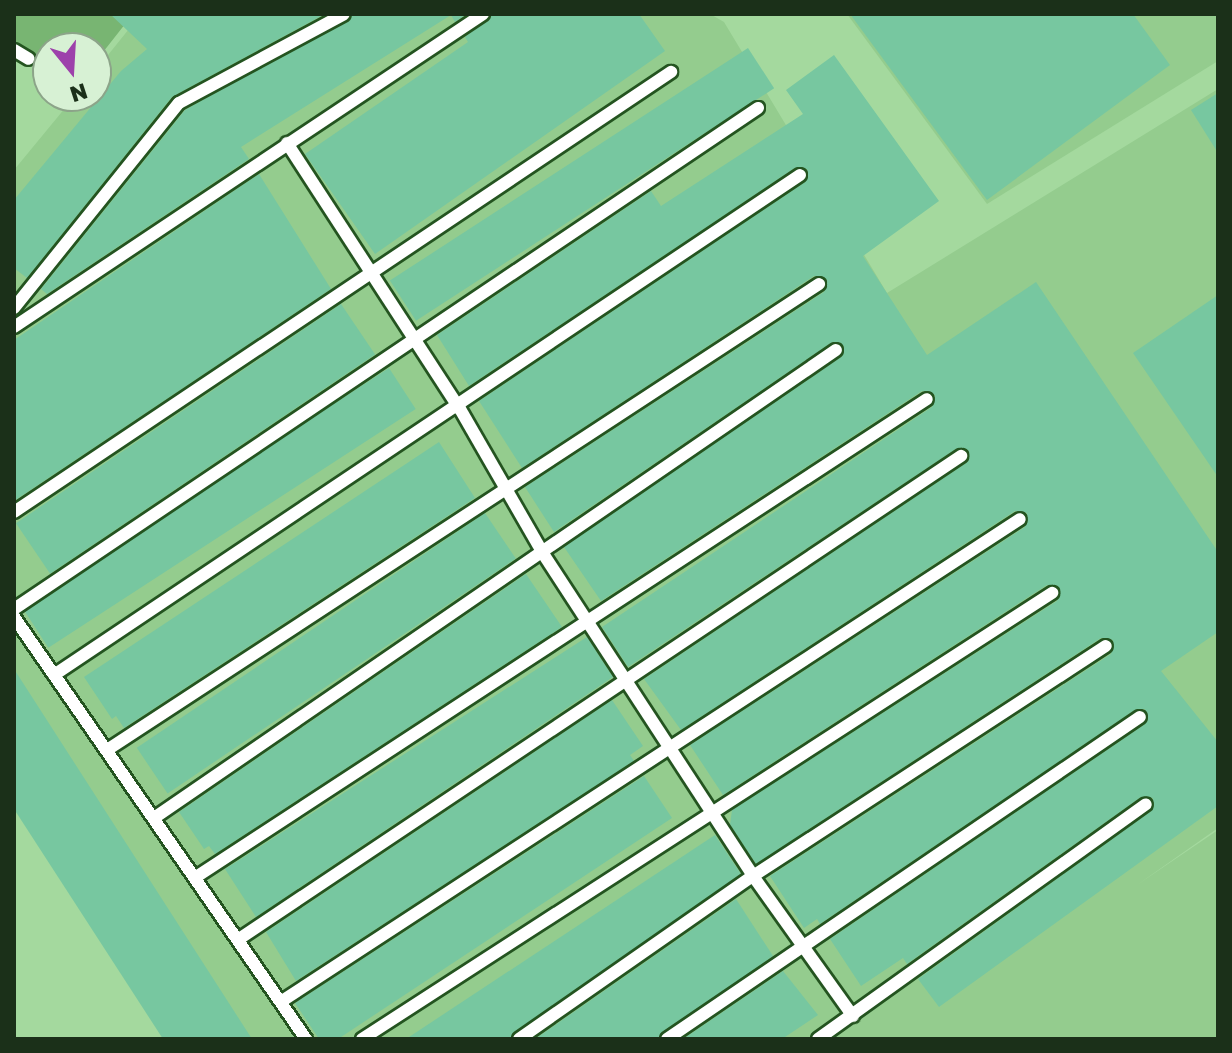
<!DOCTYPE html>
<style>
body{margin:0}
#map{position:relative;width:1232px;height:1053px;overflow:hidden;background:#a4d99e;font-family:"Golos Text",sans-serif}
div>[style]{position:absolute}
.built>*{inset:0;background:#94cc8e}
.green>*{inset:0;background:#78b572}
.building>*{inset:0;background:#77c7a0;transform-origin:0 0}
.roads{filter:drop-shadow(2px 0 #245420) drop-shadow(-2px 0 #245420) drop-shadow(0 2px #245420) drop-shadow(0 -2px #245420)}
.service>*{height:12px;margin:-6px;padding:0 6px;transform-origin:6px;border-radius:6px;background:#fff}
span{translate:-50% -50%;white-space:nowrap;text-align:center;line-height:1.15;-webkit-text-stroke:6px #d7f1d4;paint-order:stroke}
.frame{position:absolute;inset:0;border:16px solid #1b3019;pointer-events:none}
.north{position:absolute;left:32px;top:32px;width:80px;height:80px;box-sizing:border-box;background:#d7f1d4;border:2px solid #8ca489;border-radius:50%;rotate:162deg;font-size:22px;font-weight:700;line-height:32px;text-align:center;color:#1b3019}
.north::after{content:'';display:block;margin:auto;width:28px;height:36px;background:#9d41ab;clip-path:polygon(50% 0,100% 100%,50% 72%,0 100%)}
</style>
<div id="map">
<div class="built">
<i style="clip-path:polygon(141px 14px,710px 14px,724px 22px,887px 293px,1218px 89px,1218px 828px,1137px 885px,1218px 830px,1218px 1039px,219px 1039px,14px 721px,14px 170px,75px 96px,96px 96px,96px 70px)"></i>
<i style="clip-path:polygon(847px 14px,1218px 14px,1218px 61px,987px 204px)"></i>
</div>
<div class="green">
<i style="clip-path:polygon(14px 14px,133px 14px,96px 61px,96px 48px,48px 48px,48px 65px,14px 41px)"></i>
</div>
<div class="building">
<i style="clip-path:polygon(110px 14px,325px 14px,172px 97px,27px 278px,14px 268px,14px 200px,121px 71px,147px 49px)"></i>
<i style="clip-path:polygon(353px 14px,467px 14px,455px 22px,451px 15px,241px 147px,249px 159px,47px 294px,41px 289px,185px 110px)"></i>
<i style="clip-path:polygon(492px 14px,639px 14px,665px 51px,375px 254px,305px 154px,468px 42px,465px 37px)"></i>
<i style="clip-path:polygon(850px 14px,1133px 14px,1170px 65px,987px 200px)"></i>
<i style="left:748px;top:48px;width:48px;height:427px;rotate:57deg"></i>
<i style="clip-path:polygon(834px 55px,939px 201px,863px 256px,927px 355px,1036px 282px,1218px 552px,1218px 632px,1161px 671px,1218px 742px,1218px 806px,939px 1007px,918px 979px,1151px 811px,1153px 798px,1141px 797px,907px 964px,903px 958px,861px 986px,830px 939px,1145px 724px,1145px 709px,1135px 710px,820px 924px,817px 919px,804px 928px,770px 876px,1111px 654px,1113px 640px,1101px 638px,756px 864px,730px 825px,732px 810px,1057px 601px,1060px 589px,1047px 585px,723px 795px,690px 745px,1025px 527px,1027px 513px,1015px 511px,681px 730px,644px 679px,966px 463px,968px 450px,956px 449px,628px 667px,602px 627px,932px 407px,935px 395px,922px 391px,601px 601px,564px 547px,841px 357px,844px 346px,831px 343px,554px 532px,525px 487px,824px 292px,827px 280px,814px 276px,522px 468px,479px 401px,805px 182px,807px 169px,795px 168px,469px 386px,437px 335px,651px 191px,661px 206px,803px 114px,786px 90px)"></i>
<i style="clip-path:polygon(1218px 93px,1218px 153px,1191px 110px)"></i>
<i style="clip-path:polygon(259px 174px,331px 289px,14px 501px,14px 340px)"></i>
<i style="clip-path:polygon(1218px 295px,1218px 477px,1133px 353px)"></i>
<i style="left:341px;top:304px;width:61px;height:392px;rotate:56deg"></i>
<i style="left:389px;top:368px;width:49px;height:438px;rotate:57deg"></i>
<i style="clip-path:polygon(439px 442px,475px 498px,124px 728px,116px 716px,112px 719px,84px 677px)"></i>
<i style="left:485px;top:513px;width:55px;height:420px;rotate:56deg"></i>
<i style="clip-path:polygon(526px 574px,562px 627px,215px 854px,209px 846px,204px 849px,179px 812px)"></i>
<i style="clip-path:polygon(587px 637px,613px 677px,256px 917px,225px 869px)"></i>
<i style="clip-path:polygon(14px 669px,252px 1039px,163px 1039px,14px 809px)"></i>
<i style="clip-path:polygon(612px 700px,643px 746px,630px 755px,634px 761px,296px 981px,266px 932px)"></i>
<i style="clip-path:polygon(644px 776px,672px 818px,338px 1039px,319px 1039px,295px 1003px)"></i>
<i style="clip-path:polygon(715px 835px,741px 874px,510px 1039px,406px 1039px)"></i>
<i style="clip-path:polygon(736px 899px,773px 956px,658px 1039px,535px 1039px)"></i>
<i style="clip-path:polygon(783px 971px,818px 1015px,782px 1039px,683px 1039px)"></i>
</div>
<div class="roads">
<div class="service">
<i style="left:14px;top:50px;width:17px;rotate:31deg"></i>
<i style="left:287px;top:143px;width:317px;rotate:57deg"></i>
<i style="left:460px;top:409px;width:168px;rotate:60.1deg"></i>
<i style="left:544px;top:555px;width:383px;rotate:56.9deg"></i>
<i style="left:753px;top:876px;width:172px;rotate:54.5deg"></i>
<i style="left:14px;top:308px;width:263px;rotate:-51.2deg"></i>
<i style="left:179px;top:103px;width:187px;rotate:-28.3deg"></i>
<i style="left:14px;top:327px;width:564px;rotate:-33.72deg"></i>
<i style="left:14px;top:512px;width:791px;rotate:-33.81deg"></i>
<i style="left:14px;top:609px;width:897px;rotate:-33.96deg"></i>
<i style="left:14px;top:617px;width:513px;rotate:55.32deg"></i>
<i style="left:54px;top:675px;width:898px;rotate:-33.83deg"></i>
<i style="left:107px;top:750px;width:851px;rotate:-33.2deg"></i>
<i style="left:154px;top:818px;width:827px;rotate:-34.46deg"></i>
<i style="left:196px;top:877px;width:873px;rotate:-33.18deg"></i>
<i style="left:239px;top:939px;width:869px;rotate:-33.78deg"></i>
<i style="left:282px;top:1001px;width:881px;rotate:-33.15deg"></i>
<i style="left:362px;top:1039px;width:822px;rotate:-32.88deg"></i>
<i style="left:519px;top:1039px;width:285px;rotate:-34.9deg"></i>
<i style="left:753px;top:876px;width:421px;rotate:-33.1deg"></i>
<i style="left:667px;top:1039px;width:572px;rotate:-34.25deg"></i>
<i style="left:818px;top:1039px;width:403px;rotate:-35.6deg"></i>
</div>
</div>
<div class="frame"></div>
<div class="north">N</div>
</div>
